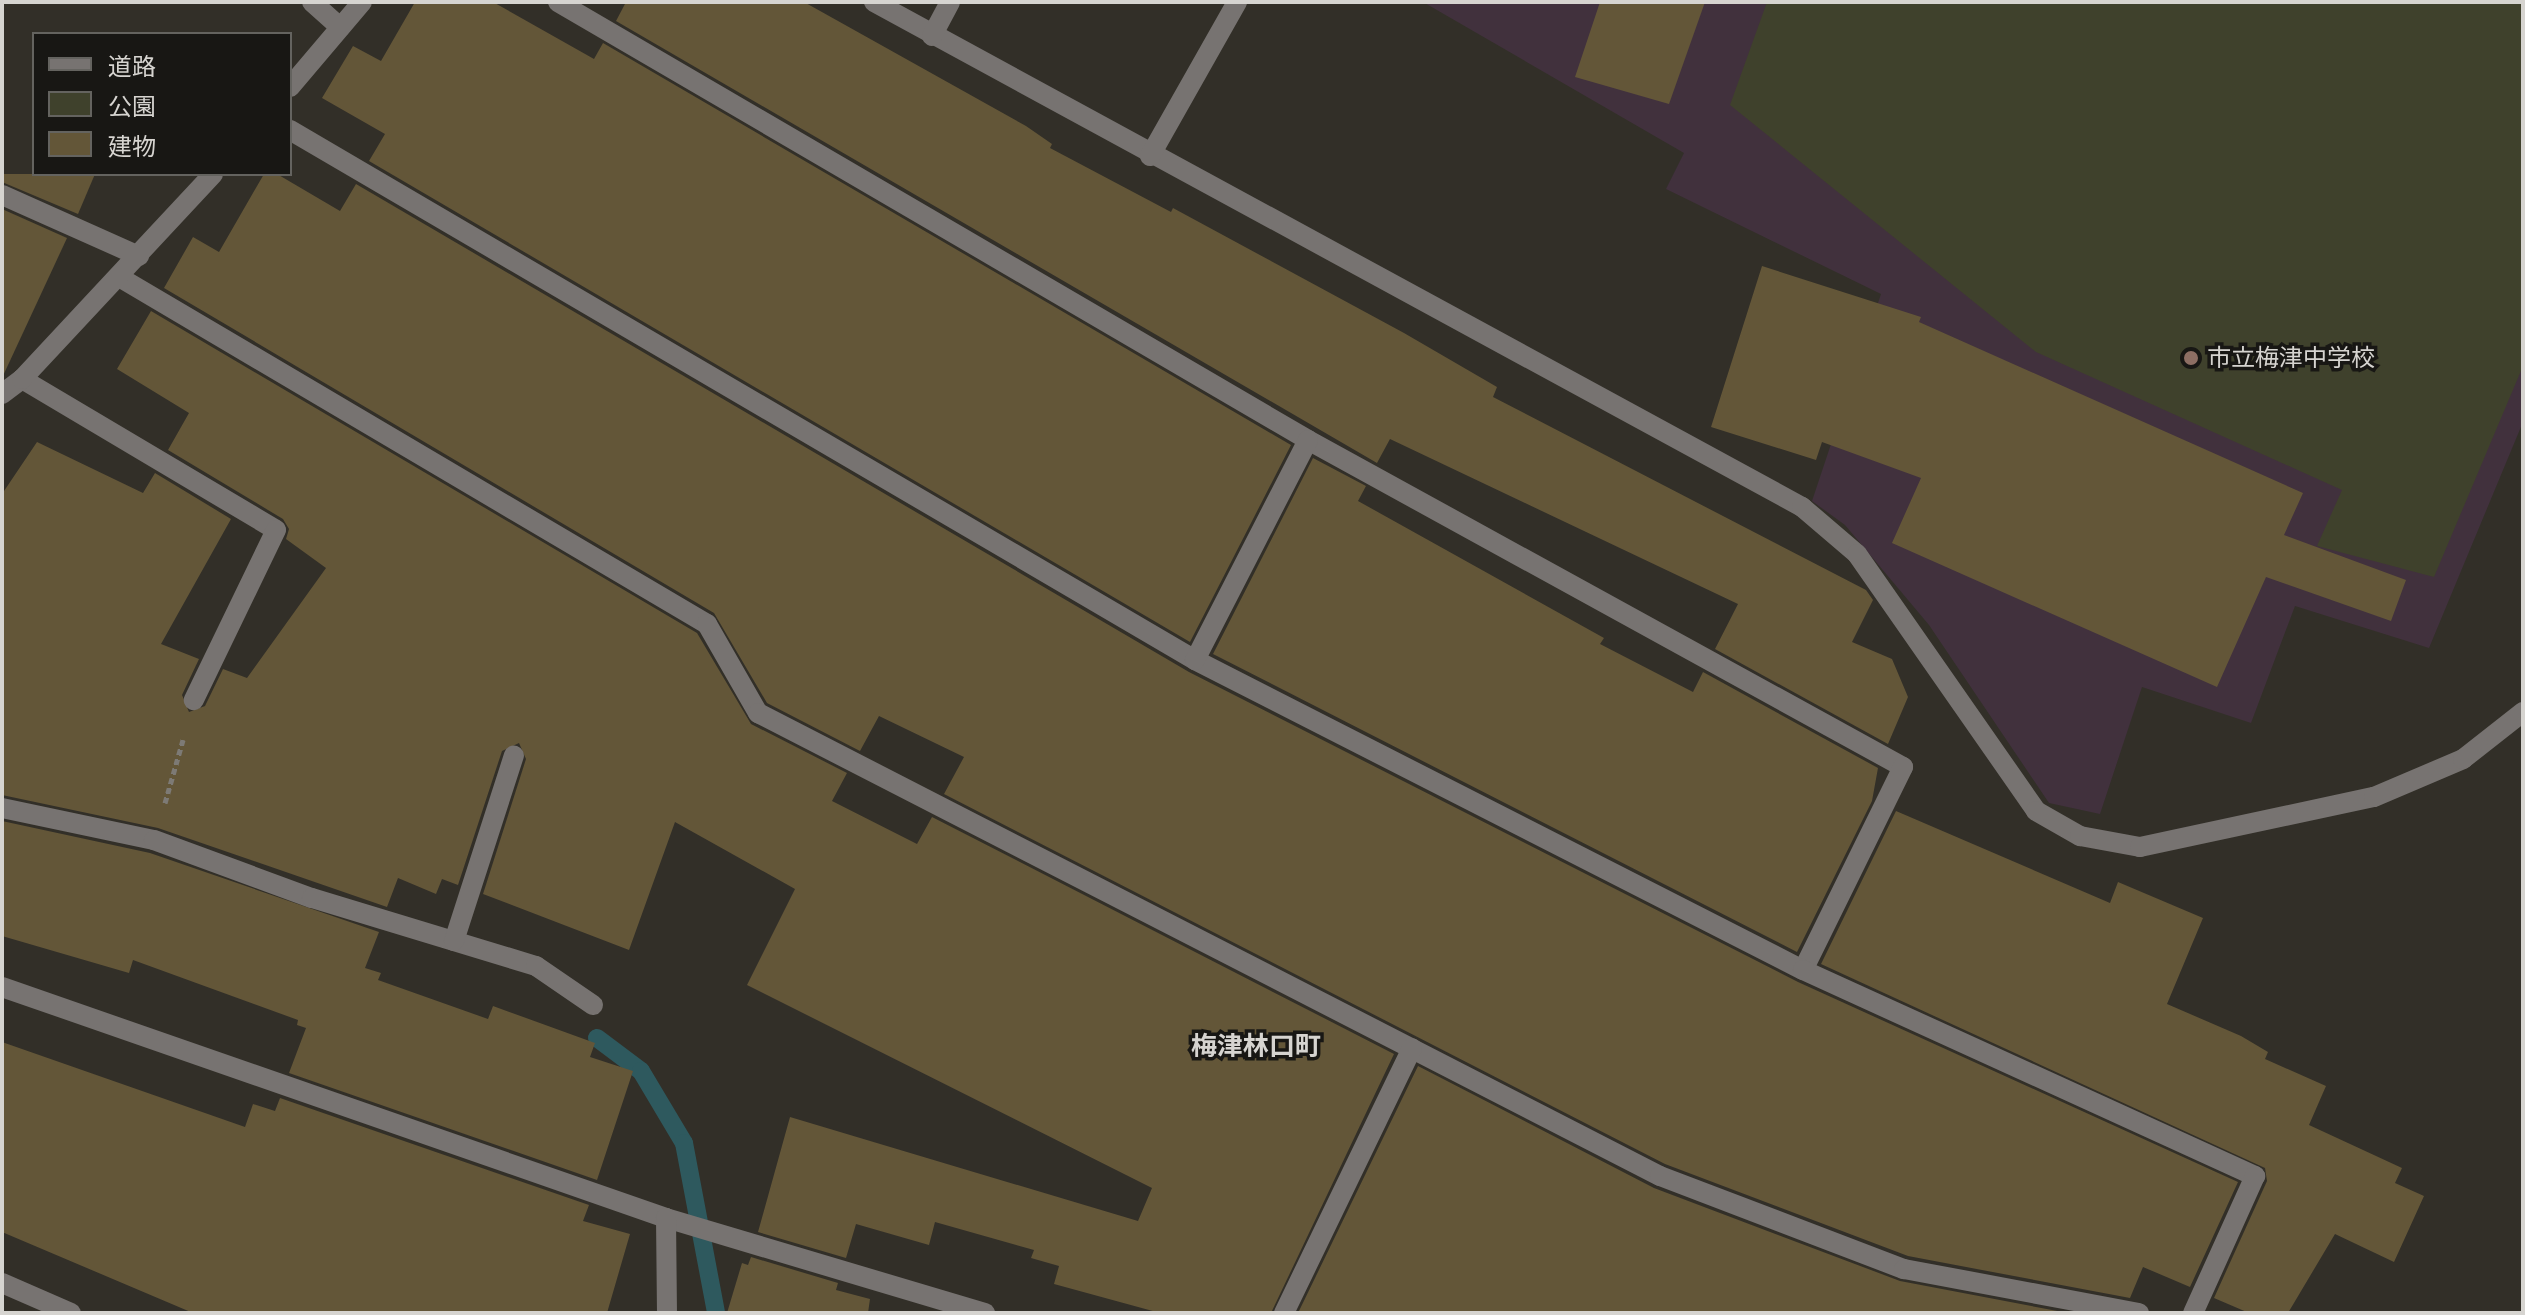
<!DOCTYPE html>
<meta charset="utf-8">
<style>
body{margin:0}
#map{position:relative;width:2525px;height:1315px;overflow:hidden;background:#322f28;font-family:Figtree,"Noto Sans JP",sans-serif}
div>[style]{position:absolute}
.education>*{inset:0;background:#41313d}
.green>*{inset:0;background:#3f412c}
.stream>*{height:18px;margin:-9px;padding:0 9px;transform-origin:9px;border-radius:9px;background:#2e595e}
.building>*{inset:0;background:#635638}
.path>*{height:5px;margin-top:-2.5px;transform-origin:0;background:repeating-linear-gradient(90deg,#7d7a75 0 6px,transparent 0 10px)}
.minor>*{height:20px;margin:-10px;padding:0 10px;transform-origin:10px;border-radius:10px;background:#777371}
.dots>*{width:22px;height:22px;translate:-50% -50%;box-sizing:border-box;border:4px solid #181714;border-radius:50%}
span{translate:-50% -50%;white-space:nowrap;text-align:center;line-height:1.15;-webkit-text-stroke:7px #181714;paint-order:stroke}
.poi-label{font-size:24px;color:#d6d4d0}
.left{translate:0 -50%;text-align:left}
.neighbourhood-label{font-size:26px;color:#d6d4d0;font-weight:700}
.frame{position:absolute;inset:0;border:4px solid #d6d4d0;pointer-events:none}
.legend{position:absolute;left:32px;top:32px;width:260px;height:144px;box-sizing:border-box;background:#181714;border:2px solid #64635f;margin:0;padding:10px 14px;list-style:none;font-size:24px;color:#d6d4d0}
.legend li{display:flex;align-items:center;gap:16px;height:40px}
.legend b{width:40px;border:2px solid #64635f}
</style>
<div id="map">
<div class="education">
<i style="clip-path:polygon(1423px 2px,2523px 2px,2523px 422px,2429px 648px,2295px 606px,2251px 723px,2142px 687px,2100px 814px,2049px 803px,1929px 625px,1845px 525px,1812px 501px,1881px 294px,1666px 189px,1684px 153px)"></i>
</div>
<div class="green">
<i style="clip-path:polygon(1767px 2px,2523px 2px,2523px 366px,2434px 577px,2317px 546px,2342px 490px,2036px 352px,1730px 105px)"></i>
</div>
<div class="stream">
<i style="left:597px;top:1038px;width:55px;rotate:36.9deg"></i>
<i style="left:641px;top:1071px;width:84px;rotate:59.2deg"></i>
<i style="left:684px;top:1143px;width:173px;rotate:79.3deg"></i>
</div>
<div class="building">
<i style="clip-path:polygon(415px 2px,493px 2px,594px 59px,603px 43px,1291px 445px,1190px 642px,369px 161px,385px 134px,322px 98px,353px 46px,381px 61px)"></i>
<i style="clip-path:polygon(626px 2px,804px 2px,1026px 126px,1052px 144px,1050px 148px,1171px 212px,1173px 208px,1404px 333px,1497px 387px,1493px 397px,1866px 590px,1873px 600px,1852px 642px,1892px 659px,1908px 697px,1888px 744px,1715px 649px,1738px 604px,1390px 439px,1377px 463px,616px 21px)"></i>
<i style="clip-path:polygon(1600px 2px,1705px 2px,1669px 104px,1575px 77px)"></i>
<i style="clip-path:polygon(2px 174px,95px 174px,78px 214px,2px 182px)"></i>
<i style="clip-path:polygon(264px 174px,277px 174px,340px 211px,356px 184px,1189px 672px,1798px 982px,2238px 1182px,2190px 1287px,2143px 1267px,2130px 1298px,1908px 1256px,1665px 1164px,944px 794px,964px 757px,879px 716px,860px 751px,767px 703px,714px 613px,164px 288px,193px 237px,219px 252px)"></i>
<i style="clip-path:polygon(2px 209px,67px 238px,2px 378px)"></i>
<i style="clip-path:polygon(1762px 266px,1921px 317px,1919px 322px,2303px 493px,2284px 535px,2406px 580px,2391px 621px,2266px 577px,2217px 687px,1892px 543px,1921px 478px,1822px 442px,1816px 460px,1711px 427px)"></i>
<i style="clip-path:polygon(151px 311px,697px 633px,751px 724px,847px 773px,832px 801px,917px 844px,932px 817px,1394px 1054px,1271px 1313px,1160px 1313px,1054px 1284px,1059px 1266px,1031px 1258px,1034px 1250px,935px 1222px,929px 1245px,856px 1224px,846px 1258px,758px 1232px,790px 1117px,1138px 1221px,1152px 1188px,747px 985px,795px 889px,675px 822px,629px 950px,483px 894px,526px 759px,519px 743px,502px 751px,458px 885px,442px 879px,436px 894px,398px 878px,387px 907px,158px 828px,2px 795px,2px 494px,37px 442px,143px 493px,155px 473px,231px 519px,161px 644px,199px 659px,182px 695px,189px 712px,205px 706px,223px 669px,247px 678px,326px 568px,286px 539px,289px 529px,283px 519px,168px 450px,189px 413px,117px 369px)"></i>
<i style="clip-path:polygon(1313px 458px,1366px 486px,1358px 501px,1604px 638px,1600px 644px,1693px 692px,1703px 672px,1878px 768px,1872px 801px,1797px 952px,1213px 654px)"></i>
<i style="clip-path:polygon(1896px 811px,2110px 903px,2118px 882px,2203px 918px,2167px 1004px,2241px 1036px,2268px 1052px,2265px 1059px,2326px 1086px,2309px 1125px,2402px 1168px,2395px 1183px,2424px 1196px,2394px 1262px,2335px 1234px,2288px 1313px,2249px 1313px,2214px 1298px,2267px 1181px,2265px 1168px,1821px 964px)"></i>
<i style="clip-path:polygon(2px 821px,150px 853px,379px 932px,365px 968px,381px 973px,378px 980px,488px 1019px,493px 1006px,595px 1043px,590px 1057px,633px 1071px,597px 1180px,289px 1073px,306px 1028px,297px 1025px,298px 1020px,133px 960px,129px 973px,2px 936px)"></i>
<i style="clip-path:polygon(2px 1042px,245px 1127px,253px 1104px,275px 1111px,280px 1098px,589px 1205px,583px 1221px,630px 1234px,607px 1313px,193px 1313px,2px 1232px)"></i>
<i style="clip-path:polygon(1418px 1066px,1654px 1188px,1900px 1281px,2068px 1313px,1298px 1313px)"></i>
<i style="clip-path:polygon(751px 1257px,838px 1283px,836px 1290px,870px 1299px,868px 1313px,727px 1313px,742px 1263px,748px 1265px)"></i>
</div>
<div class="path">
<i style="left:165px;top:803px;width:66px;rotate:-74.1deg"></i>
</div>
<div class="minor">
<i style="left:312px;top:2px;width:38px;rotate:42deg"></i>
<i style="left:558px;top:2px;width:869px;rotate:30.28deg"></i>
<i style="left:1308px;top:440px;width:679px;rotate:28.79deg"></i>
<i style="left:1903px;top:767px;width:226px;rotate:116.2deg"></i>
<i style="left:874px;top:2px;width:1057px;rotate:28.55deg"></i>
<i style="left:1802px;top:507px;width:72px;rotate:40.5deg"></i>
<i style="left:1857px;top:554px;width:313px;rotate:55.1deg"></i>
<i style="left:2036px;top:811px;width:51px;rotate:29.6deg"></i>
<i style="left:2080px;top:836px;width:61px;rotate:10.4deg"></i>
<i style="left:2140px;top:847px;width:239px;rotate:-12.1deg"></i>
<i style="left:2374px;top:797px;width:97px;rotate:-23.1deg"></i>
<i style="left:2463px;top:759px;width:76px;rotate:-38.1deg"></i>
<i style="left:932px;top:36px;width:38px;rotate:-62deg"></i>
<i style="left:290px;top:87px;width:111px;rotate:-49.7deg"></i>
<i style="left:290px;top:130px;width:1049px;rotate:30.35deg"></i>
<i style="left:1195px;top:660px;width:682px;rotate:27.02deg"></i>
<i style="left:1803px;top:970px;width:497px;rotate:24.5deg"></i>
<i style="left:2255px;top:1176px;width:150px;rotate:114.3deg"></i>
<i style="left:1150px;top:156px;width:177px;rotate:-60.5deg"></i>
<i style="left:2px;top:195px;width:150px;rotate:24deg"></i>
<i style="left:119px;top:277px;width:683px;rotate:30.55deg"></i>
<i style="left:707px;top:624px;width:103px;rotate:60.2deg"></i>
<i style="left:758px;top:713px;width:1014px;rotate:27.17deg"></i>
<i style="left:1660px;top:1176px;width:261px;rotate:20.9deg"></i>
<i style="left:1904px;top:1269px;width:239px;rotate:10.6deg"></i>
<i style="left:22px;top:379px;width:295px;rotate:30.7deg"></i>
<i style="left:276px;top:530px;width:189px;rotate:115.8deg"></i>
<i style="left:2px;top:394px;width:25px;rotate:-37deg"></i>
<i style="left:22px;top:379px;width:280px;rotate:-47deg"></i>
<i style="left:1195px;top:660px;width:247px;rotate:-62.8deg"></i>
<i style="left:2px;top:808px;width:155px;rotate:11.9deg"></i>
<i style="left:154px;top:840px;width:168px;rotate:20.2deg"></i>
<i style="left:312px;top:898px;width:234px;rotate:16.9deg"></i>
<i style="left:536px;top:966px;width:69px;rotate:34.4deg"></i>
<i style="left:454px;top:941px;width:195px;rotate:-72.1deg"></i>
<i style="left:2px;top:987px;width:703px;rotate:19.18deg"></i>
<i style="left:666px;top:1218px;width:333px;rotate:16.6deg"></i>
<i style="left:666px;top:1218px;width:95px;rotate:89.4deg"></i>
<i style="left:2px;top:1283px;width:75px;rotate:23.5deg"></i>
<i style="left:1284px;top:1313px;width:294px;rotate:-64.2deg"></i>
</div>
<div class="dots">
<i style="left:2191px;top:358px;background:#8d6e63"></i>
</div>
<div class="poi-label">
<span class="left" style="left:2207px;top:358px">市立梅津中学校</span>
</div>
<div class="neighbourhood-label">
<span style="left:1256px;top:1047px">梅津林口町</span>
</div>
<div class="frame"></div>
<ul class="legend">
<li><b style="height:10px;background:#777371"></b>道路</li>
<li><b style="height:22px;background:#3f412c"></b>公園</li>
<li><b style="height:22px;background:#635638"></b>建物</li>
</ul>
</div>
